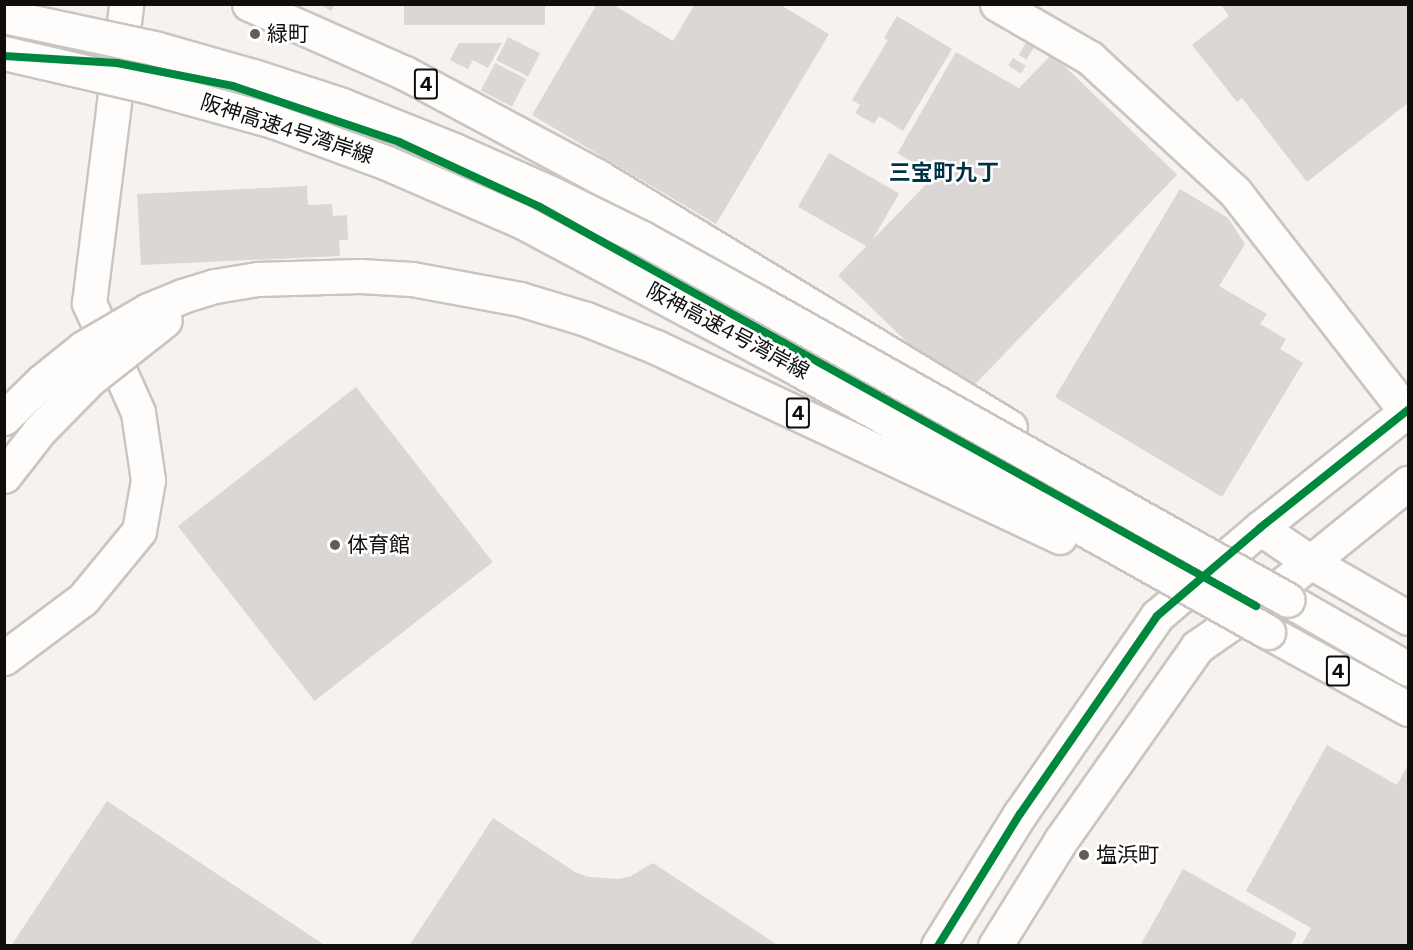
<!DOCTYPE html>
<meta charset="utf-8">
<style>
body{margin:0}
#map{position:relative;width:1413px;height:950px;overflow:hidden;background:#f6f2ee;font-family:Bitter,"Noto Sans JP",serif}
div>[style]{position:absolute}
.building>*{inset:0;background:#dad7d4;transform-origin:0 0}
.roads{filter:drop-shadow(2px 0 #c8c5c2) drop-shadow(-2px 0 #c8c5c2) drop-shadow(0 2px #c8c5c2) drop-shadow(0 -2px #c8c5c2)}
.minor>*{height:33px;margin:-16.5px;padding:0 16.5px;transform-origin:16.5px;border-radius:16.5px;background:#fefdfc}
.highway>*{height:33px;margin:-16.5px;padding:0 16.5px;transform-origin:16.5px;border-radius:16.5px;background:#fefdfc}
.bridges{filter:drop-shadow(2px 0 #c8c5c2) drop-shadow(-2px 0 #c8c5c2) drop-shadow(0 2px #c8c5c2) drop-shadow(0 -2px #c8c5c2)}
.highway-bridge>*{height:33px;margin:-16.5px;padding:0 16.5px;transform-origin:16.5px;border-radius:16.5px;background:#fefdfc}
.cycleway>*{height:8px;margin:-4px;padding:0 4px;transform-origin:4px;border-radius:4px;background:#00873e}
.dots>*{width:16px;height:16px;translate:-50% -50%;box-sizing:border-box;border:3px solid #fff;border-radius:50%}
span{translate:-50% -50%;white-space:nowrap;text-align:center;line-height:1.15;-webkit-text-stroke:5px #fff;paint-order:stroke}
.shield-label span{padding:2px 4px;background:#fff;border:2px solid;border-radius:4px;-webkit-text-stroke-width:0}
.shield-label{font-size:20px;color:#100d0b;font-weight:700}
.poi-label{font-size:21px;color:#100d0b}
.left{translate:0 -50%;text-align:left}
.street-label{font-size:21px;color:#100d0b}
.neighbourhood-label{font-size:22px;color:#003245;font-weight:700}
.frame{position:absolute;inset:0;border:6px solid #100d0b;pointer-events:none}
</style>
<div id="map">
<div class="building">
<i style="clip-path:polygon(320px 4px,335px 4px,331px 11px)"></i>
<i style="left:404px;top:4px;width:141px;height:21px"></i>
<i style="clip-path:polygon(597px 4px,612px 4px,673px 41px,695px 4px,779px 4px,829px 34px,716px 224px,532px 115px)"></i>
<i style="clip-path:polygon(1220px 4px,1408px 4px,1408px 103px,1307px 182px,1242px 98px,1237px 102px,1192px 45px,1229px 16px)"></i>
<i style="clip-path:polygon(897px 16px,952px 49px,903px 131px,879px 116px,874px 124px,855px 113px,860px 105px,852px 100px,888px 40px,884px 38px)"></i>
<i style="left:508px;top:37px;width:36px;height:26px;rotate:27deg"></i>
<i style="clip-path:polygon(459px 43px,502px 43px,488px 68px,473px 60px,468px 69px,450px 60px)"></i>
<i style="left:1026px;top:43px;width:9px;height:14px;rotate:32deg"></i>
<i style="left:956px;top:52px;width:73px;height:117px;rotate:30deg"></i>
<i style="left:1052px;top:54px;width:174px;height:308px;rotate:44deg"></i>
<i style="left:1013px;top:58px;width:15px;height:9px;rotate:32deg"></i>
<i style="left:495px;top:63px;width:35px;height:31px;rotate:27deg"></i>
<i style="left:829px;top:153px;width:81px;height:62px;rotate:30deg"></i>
<i style="clip-path:polygon(307px 186px,308px 205px,332px 204px,333px 216px,347px 215px,348px 240px,339px 240px,340px 256px,141px 265px,137px 194px)"></i>
<i style="clip-path:polygon(1180px 189px,1228px 218px,1245px 244px,1219px 286px,1267px 314px,1260px 324px,1286px 339px,1280px 349px,1303px 363px,1222px 497px,1055px 397px)"></i>
<i style="left:356px;top:387px;width:222px;height:226px;rotate:52deg"></i>
<i style="clip-path:polygon(1327px 745px,1397px 785px,1408px 765px,1408px 946px,1301px 946px,1311px 928px,1246px 891px)"></i>
<i style="clip-path:polygon(107px 801px,326px 946px,11px 946px)"></i>
<i style="clip-path:polygon(493px 818px,575px 872px,589px 877px,619px 879px,631px 876px,653px 863px,779px 946px,409px 946px)"></i>
<i style="clip-path:polygon(1183px 869px,1297px 933px,1290px 946px,1140px 946px)"></i>
</div>
<div class="roads">
<div class="minor">
<i style="left:997px;top:4px;width:108px;rotate:30.1deg"></i>
<i style="left:1090px;top:58px;width:197px;rotate:42.7deg"></i>
<i style="left:1235px;top:192px;width:279px;rotate:52.1deg"></i>
<i style="left:102px;top:62px;width:133px;rotate:10.4deg"></i>
<i style="left:233px;top:86px;width:154px;rotate:18.6deg"></i>
<i style="left:487px;top:182px;width:59px;rotate:25.3deg"></i>
<i style="left:540px;top:207px;width:337px;rotate:29.2deg"></i>
<i style="left:947px;top:434px;width:354px;rotate:29.1deg"></i>
<i style="left:1260px;top:528px;width:59px;rotate:34deg"></i>
<i style="left:1309px;top:561px;width:114px;rotate:29.9deg"></i>
<i style="left:4px;top:658px;width:99px;rotate:-36.8deg"></i>
<i style="left:83px;top:599px;width:88px;rotate:-50.5deg"></i>
<i style="left:139px;top:531px;width:52px;rotate:-80deg"></i>
<i style="left:148px;top:480px;width:69px;rotate:-98.4deg"></i>
<i style="left:138px;top:412px;width:120px;rotate:-114.2deg"></i>
<i style="left:89px;top:303px;width:301px;rotate:-82.9deg"></i>
<i style="left:938px;top:946px;width:155px;rotate:-58.2deg"></i>
<i style="left:1020px;top:814px;width:241px;rotate:-55.3deg"></i>
<i style="left:1157px;top:616px;width:135px;rotate:-40.5deg"></i>
<i style="left:1260px;top:528px;width:189px;rotate:-38.6deg"></i>
<i style="left:995px;top:946px;width:125px;rotate:-58.1deg"></i>
<i style="left:1061px;top:840px;width:236px;rotate:-54.8deg"></i>
<i style="left:1197px;top:647px;width:72px;rotate:-34.8deg"></i>
<i style="left:1256px;top:606px;width:196px;rotate:-39deg"></i>
</div>
<div class="highway">
<i style="left:249px;top:4px;width:171px;rotate:23.9deg"></i>
<i style="left:405px;top:73px;width:218px;rotate:28.2deg"></i>
<i style="left:597px;top:176px;width:483px;rotate:31.3deg"></i>
<i style="left:1288px;top:600px;width:138px;rotate:29.9deg"></i>
<i style="left:1268px;top:632px;width:160px;rotate:28.8deg"></i>
</div>
</div>
<div class="bridges">
<div class="highway-bridge">
<i style="left:4px;top:16px;width:153px;rotate:12deg"></i>
<i style="left:154px;top:48px;width:103px;rotate:15.8deg"></i>
<i style="left:253px;top:76px;width:94px;rotate:18deg"></i>
<i style="left:342px;top:105px;width:121px;rotate:21.9deg"></i>
<i style="left:454px;top:150px;width:108px;rotate:24deg"></i>
<i style="left:553px;top:194px;width:99px;rotate:26.3deg"></i>
<i style="left:642px;top:238px;width:128px;rotate:29deg"></i>
<i style="left:754px;top:300px;width:612px;rotate:29.33deg"></i>
<i style="left:4px;top:53px;width:147px;rotate:13deg"></i>
<i style="left:147px;top:86px;width:131px;rotate:15.5deg"></i>
<i style="left:273px;top:121px;width:121px;rotate:20.2deg"></i>
<i style="left:387px;top:163px;width:146px;rotate:23.4deg"></i>
<i style="left:521px;top:221px;width:312px;rotate:28.1deg"></i>
<i style="left:796px;top:368px;width:541px;rotate:29.22deg"></i>
<i style="left:4px;top:418px;width:53px;rotate:-44.2deg"></i>
<i style="left:42px;top:381px;width:53px;rotate:-38.8deg"></i>
<i style="left:83px;top:348px;width:75px;rotate:-30.3deg"></i>
<i style="left:148px;top:310px;width:37px;rotate:-22deg"></i>
<i style="left:182px;top:296px;width:34px;rotate:-17deg"></i>
<i style="left:215px;top:286px;width:43px;rotate:-9.5deg"></i>
<i style="left:257px;top:279px;width:103px;rotate:-1.7deg"></i>
<i style="left:360px;top:276px;width:52px;rotate:3.3deg"></i>
<i style="left:412px;top:279px;width:110px;rotate:10.5deg"></i>
<i style="left:520px;top:299px;width:69px;rotate:16.9deg"></i>
<i style="left:586px;top:319px;width:75px;rotate:21.8deg"></i>
<i style="left:656px;top:347px;width:446px;rotate:25.2deg"></i>
<i style="left:4px;top:476px;width:57px;rotate:-52.1deg"></i>
<i style="left:39px;top:431px;width:73px;rotate:-45.6deg"></i>
<i style="left:90px;top:379px;width:95px;rotate:-38.2deg"></i>
</div>
</div>
<div class="cycleway">
<i style="left:4px;top:56px;width:113px;rotate:3.5deg"></i>
<i style="left:117px;top:63px;width:118px;rotate:11.2deg"></i>
<i style="left:233px;top:86px;width:175px;rotate:18.6deg"></i>
<i style="left:399px;top:142px;width:155px;rotate:24.7deg"></i>
<i style="left:540px;top:207px;width:820px;rotate:29.13deg"></i>
<i style="left:938px;top:946px;width:155px;rotate:-58.2deg"></i>
<i style="left:1020px;top:814px;width:241px;rotate:-55.3deg"></i>
<i style="left:1157px;top:616px;width:135px;rotate:-40.5deg"></i>
<i style="left:1260px;top:528px;width:189px;rotate:-38.6deg"></i>
</div>
<div class="dots">
<i style="left:255px;top:34px;background:#605d5a"></i>
<i style="left:335px;top:545px;background:#605d5a"></i>
<i style="left:1084px;top:855px;background:#605d5a"></i>
</div>
<div class="shield-label">
<span style="left:426px;top:84px">4</span>
<span style="left:798px;top:413px">4</span>
<span style="left:1338px;top:671px">4</span>
</div>
<div class="poi-label">
<span class="left" style="left:267px;top:34px">緑町</span>
<span class="left" style="left:347px;top:545px">体育館</span>
<span class="left" style="left:1096px;top:855px">塩浜町</span>
</div>
<div class="street-label">
<span style="left:287px;top:129px;rotate:18deg">阪神高速4号湾岸線</span>
<span style="left:728px;top:331px;rotate:28deg">阪神高速4号湾岸線</span>
</div>
<div class="neighbourhood-label">
<span style="left:944px;top:173px">三宝町九丁</span>
</div>
<div class="frame"></div>
</div>
